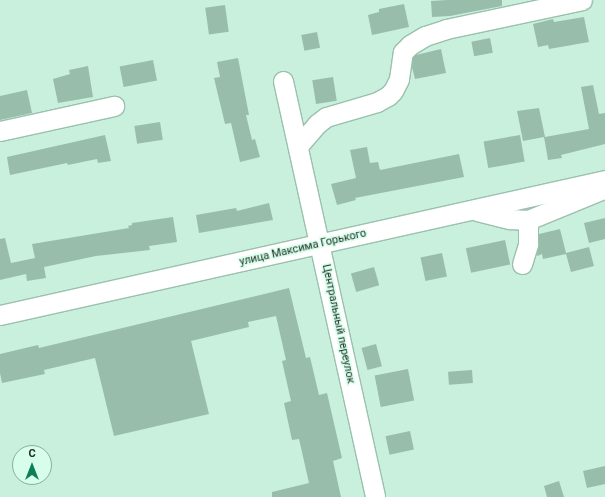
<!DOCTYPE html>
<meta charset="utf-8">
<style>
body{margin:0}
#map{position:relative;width:605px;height:497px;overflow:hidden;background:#c9f0dd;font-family:Roboto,sans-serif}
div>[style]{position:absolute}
.building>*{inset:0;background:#98beab;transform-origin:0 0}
.roads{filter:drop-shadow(1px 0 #9ac0ae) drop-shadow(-1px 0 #9ac0ae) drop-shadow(0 1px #9ac0ae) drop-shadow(0 -1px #9ac0ae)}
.minor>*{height:19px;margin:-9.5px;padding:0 9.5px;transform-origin:9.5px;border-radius:9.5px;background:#fff}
span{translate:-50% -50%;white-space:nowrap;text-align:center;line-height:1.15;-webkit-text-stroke:3px #d6feea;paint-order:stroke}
.street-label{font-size:11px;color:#203028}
.north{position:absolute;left:12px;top:445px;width:40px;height:40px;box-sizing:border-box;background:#d6feea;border:1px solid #8dac9c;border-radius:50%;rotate:0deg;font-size:11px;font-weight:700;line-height:16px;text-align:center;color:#203028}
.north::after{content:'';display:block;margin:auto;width:14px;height:18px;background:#107d59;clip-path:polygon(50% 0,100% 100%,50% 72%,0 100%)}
</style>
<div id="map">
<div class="building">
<i style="clip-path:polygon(447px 0,502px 0,502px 6px,450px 16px,432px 17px,431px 1px)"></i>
<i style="clip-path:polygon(404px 4px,409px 27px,372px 35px,368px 15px,379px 12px,379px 9px)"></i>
<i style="left:225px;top:5px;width:27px;height:20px;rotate:82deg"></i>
<i style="clip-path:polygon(584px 17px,589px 42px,549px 49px,548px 45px,538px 47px,533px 24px,553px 19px,554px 22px)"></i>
<i style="left:317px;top:32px;width:16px;height:16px;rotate:79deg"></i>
<i style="left:490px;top:38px;width:15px;height:19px;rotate:79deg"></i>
<i style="clip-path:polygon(441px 49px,446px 73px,415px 79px,412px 67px,413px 57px,416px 55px)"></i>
<i style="clip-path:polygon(238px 58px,249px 115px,246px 115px,252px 140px,255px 139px,260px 157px,240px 162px,231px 123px,225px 124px,214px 78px,220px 77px,217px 62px)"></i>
<i style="left:153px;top:60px;width:21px;height:34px;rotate:79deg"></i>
<i style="clip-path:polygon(88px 66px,93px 97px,58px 103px,53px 79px,70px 74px,69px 70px)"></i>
<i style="left:333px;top:77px;width:24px;height:21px;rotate:81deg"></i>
<i style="clip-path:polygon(593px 85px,599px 114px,605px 113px,605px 144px,561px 155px,562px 158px,548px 160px,544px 137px,523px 141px,517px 111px,539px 108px,545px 137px,589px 129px,581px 87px)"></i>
<i style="clip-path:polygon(27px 90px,32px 113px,0 120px,0 96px)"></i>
<i style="left:160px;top:122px;width:18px;height:26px;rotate:81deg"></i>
<i style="clip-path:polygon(105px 135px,111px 161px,98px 163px,97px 159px,68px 165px,67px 163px,10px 175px,7px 157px)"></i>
<i style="left:520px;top:135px;width:27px;height:37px;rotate:80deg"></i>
<i style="clip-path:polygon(367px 147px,370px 163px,378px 162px,380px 170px,459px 154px,464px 177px,355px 198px,356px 200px,337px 205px,331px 184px,356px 178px,350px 150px)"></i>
<i style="clip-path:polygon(269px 203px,273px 220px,199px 233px,196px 215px,236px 208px,237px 211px)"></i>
<i style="clip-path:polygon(173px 217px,177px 242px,149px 246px,150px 250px,96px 256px,44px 267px,46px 278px,27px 281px,26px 274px,0 280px,0 239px,5px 238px,11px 263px,35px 258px,32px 244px,129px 228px,128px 226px,132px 225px,132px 223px)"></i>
<i style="clip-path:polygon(605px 218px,605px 239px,589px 243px,584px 223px)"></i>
<i style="clip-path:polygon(560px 229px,566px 253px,589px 247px,594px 266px,571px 272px,566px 254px,543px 259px,542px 254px,537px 256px,539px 234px)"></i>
<i style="left:505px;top:240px;width:25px;height:40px;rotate:78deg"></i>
<i style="left:442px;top:253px;width:24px;height:22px;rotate:78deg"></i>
<i style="left:374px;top:267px;width:19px;height:24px;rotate:74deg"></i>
<i style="clip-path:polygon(289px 288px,306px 358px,310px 357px,319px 395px,327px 393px,342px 458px,333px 461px,341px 497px,272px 497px,272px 492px,309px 483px,299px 439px,292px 440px,284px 403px,291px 401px,282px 361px,286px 360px,276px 316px,248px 322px,249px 327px,191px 341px,209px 414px,114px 436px,95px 358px,44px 370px,45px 374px,2px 383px,0 373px,0 354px,38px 345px,39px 348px)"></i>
<i style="left:376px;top:344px;width:23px;height:15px;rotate:75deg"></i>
<i style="left:408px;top:369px;width:32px;height:34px;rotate:79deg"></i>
<i style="left:472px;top:370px;width:13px;height:24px;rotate:86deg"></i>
<i style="left:410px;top:431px;width:19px;height:25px;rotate:78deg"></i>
<i style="clip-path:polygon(605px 466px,605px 484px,587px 488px,583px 471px)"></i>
<i style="clip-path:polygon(559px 481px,564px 497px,547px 497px,544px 486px)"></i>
</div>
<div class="roads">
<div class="minor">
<i style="left:283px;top:81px;width:426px;rotate:77.5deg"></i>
<i style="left:0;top:131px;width:117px;rotate:-12.4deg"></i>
<i style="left:298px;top:146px;width:29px;rotate:-49deg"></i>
<i style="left:317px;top:124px;width:11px;rotate:-38deg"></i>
<i style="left:326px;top:117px;width:53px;rotate:-16.4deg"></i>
<i style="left:377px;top:102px;width:13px;rotate:-29deg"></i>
<i style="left:388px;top:96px;width:7px;rotate:-45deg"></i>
<i style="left:393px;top:91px;width:13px;rotate:-63deg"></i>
<i style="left:399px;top:79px;width:27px;rotate:-82deg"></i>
<i style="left:403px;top:52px;width:10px;rotate:-45deg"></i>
<i style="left:410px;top:45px;width:17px;rotate:-31deg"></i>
<i style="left:425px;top:36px;width:22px;rotate:-18deg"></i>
<i style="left:446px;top:29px;width:139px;rotate:-12deg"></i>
<i style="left:477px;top:211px;width:34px;rotate:14deg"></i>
<i style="left:510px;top:219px;width:18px;rotate:3deg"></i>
<i style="left:528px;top:220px;width:79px;rotate:-22.3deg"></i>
<i style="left:522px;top:264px;width:21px;rotate:-73deg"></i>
<i style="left:528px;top:244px;width:24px;rotate:-90deg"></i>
<i style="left:0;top:315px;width:620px;rotate:-12.58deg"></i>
</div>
</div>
<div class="street-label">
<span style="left:303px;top:248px;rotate:-13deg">улица Максима Горького</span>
<span style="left:338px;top:324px;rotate:78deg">Центральный переулок</span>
</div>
<div class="north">С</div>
</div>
